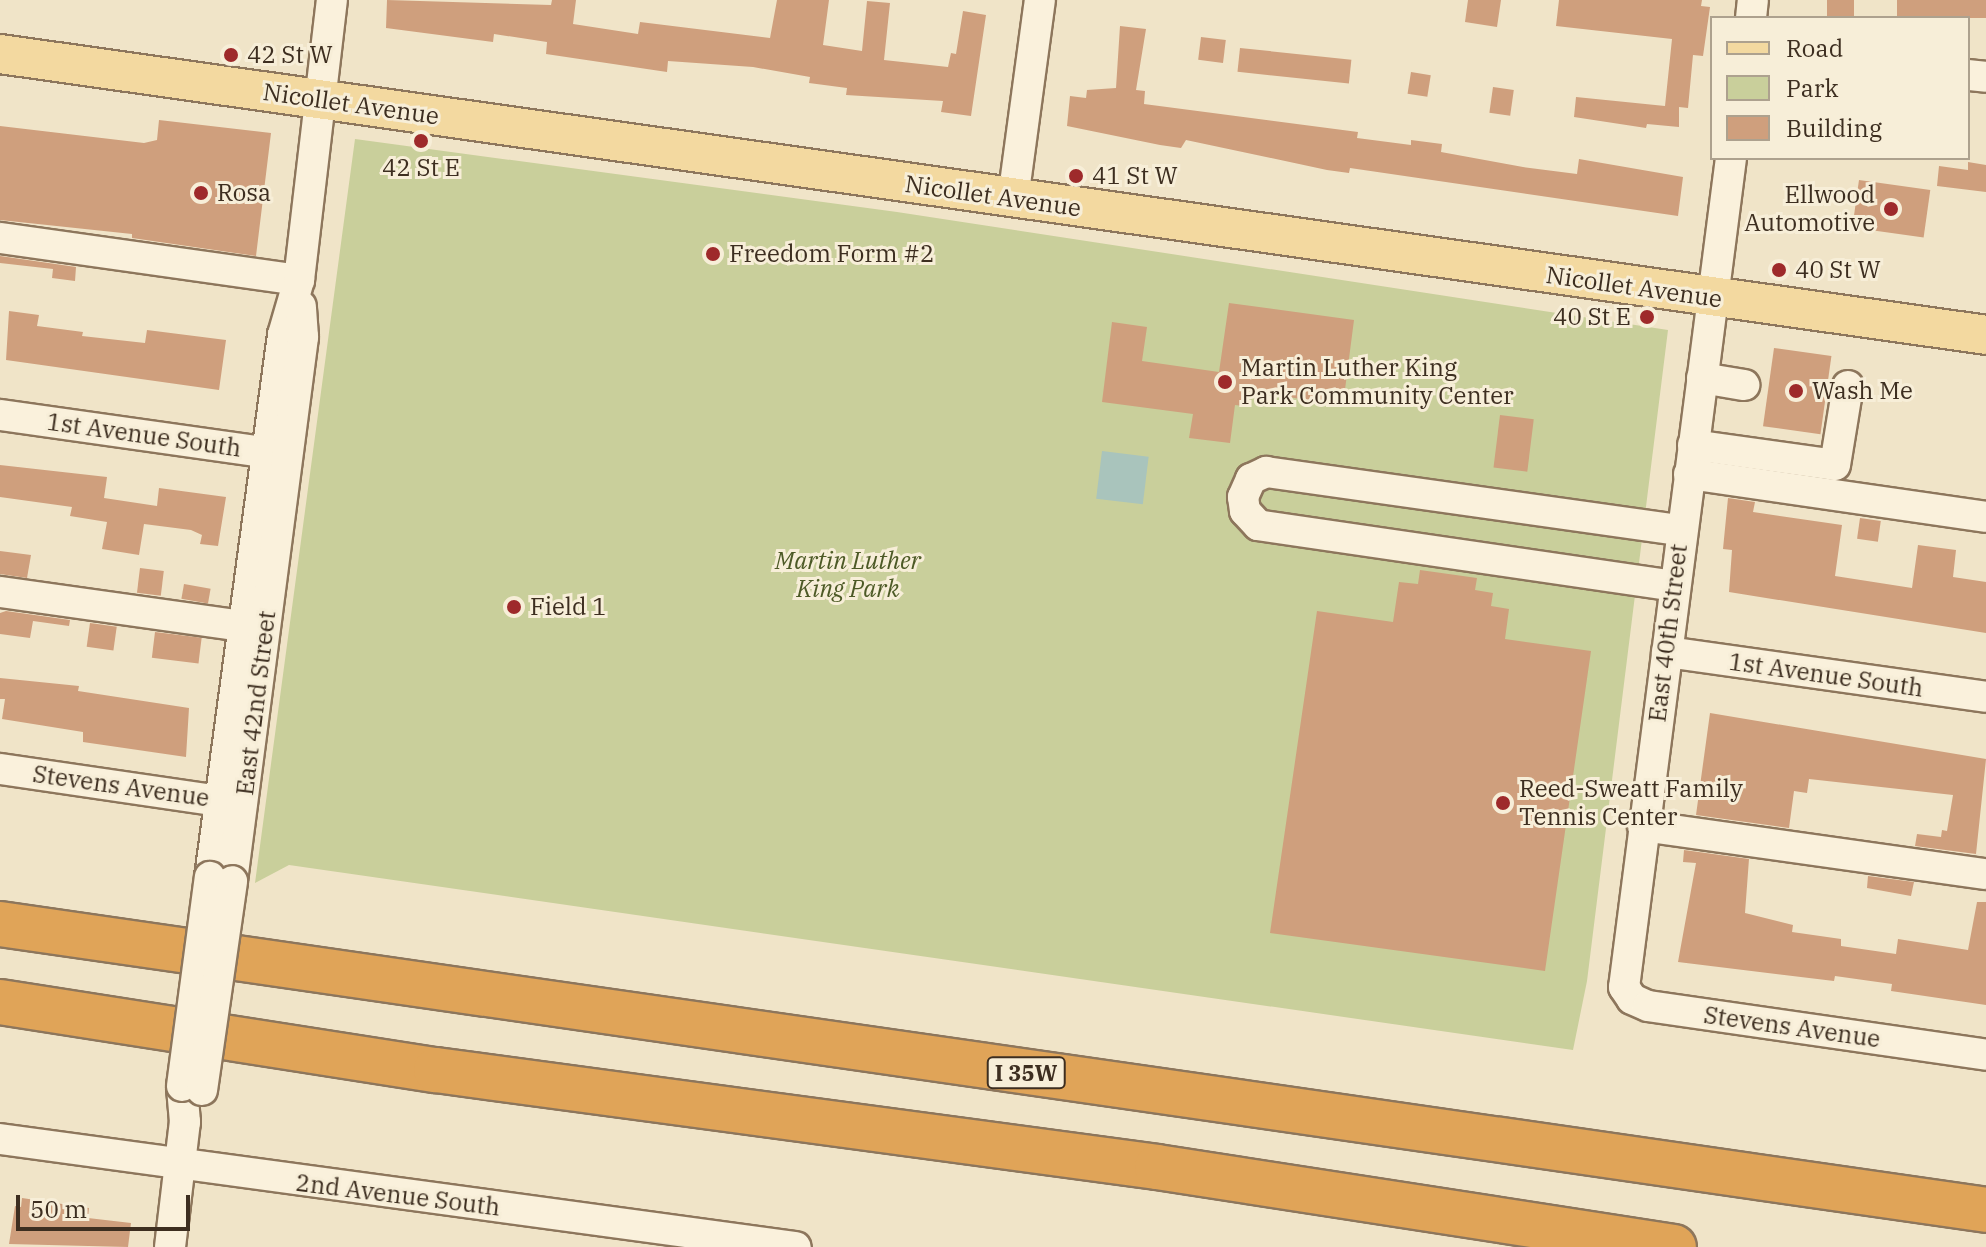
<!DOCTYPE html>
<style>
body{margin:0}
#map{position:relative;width:1986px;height:1247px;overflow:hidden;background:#f0e4c8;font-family:"IBM Plex Serif",serif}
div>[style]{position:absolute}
.green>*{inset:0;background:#c9cf9b}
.water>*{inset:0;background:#a9c4bc;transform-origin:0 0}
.building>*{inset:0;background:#cf9f7d;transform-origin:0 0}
.roads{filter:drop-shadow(2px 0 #8d765c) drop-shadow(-2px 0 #8d765c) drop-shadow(0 2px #8d765c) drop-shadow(0 -2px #8d765c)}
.minor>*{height:30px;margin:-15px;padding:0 15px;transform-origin:15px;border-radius:15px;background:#faf1dc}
.major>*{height:38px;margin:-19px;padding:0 19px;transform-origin:19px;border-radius:19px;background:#f3d9a0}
.highway>*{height:44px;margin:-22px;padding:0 22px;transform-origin:22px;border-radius:22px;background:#e0a458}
.bridges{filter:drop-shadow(2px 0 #8d765c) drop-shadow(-2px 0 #8d765c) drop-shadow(0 2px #8d765c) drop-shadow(0 -2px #8d765c)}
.minor-bridge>*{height:30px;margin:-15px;padding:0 15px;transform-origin:15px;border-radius:15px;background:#faf1dc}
.dots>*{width:22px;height:22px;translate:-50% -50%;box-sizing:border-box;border:4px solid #f7eed8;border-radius:50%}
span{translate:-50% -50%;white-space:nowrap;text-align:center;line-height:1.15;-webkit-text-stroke:6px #f7eed8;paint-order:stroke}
.shield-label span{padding:2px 6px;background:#f7eed8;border:2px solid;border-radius:6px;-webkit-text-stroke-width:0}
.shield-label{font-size:22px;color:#3d2e20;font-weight:700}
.poi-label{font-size:24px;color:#3d2e20}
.left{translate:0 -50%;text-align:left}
.right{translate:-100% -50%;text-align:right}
.street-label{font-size:24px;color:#3d2e20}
.park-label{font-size:24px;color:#4d5a26;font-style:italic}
.legend{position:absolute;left:1710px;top:16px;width:260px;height:144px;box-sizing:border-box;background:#f7eed8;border:2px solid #ada18e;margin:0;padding:10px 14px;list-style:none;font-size:24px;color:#3d2e20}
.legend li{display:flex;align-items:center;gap:16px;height:40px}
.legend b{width:40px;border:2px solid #ada18e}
.scale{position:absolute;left:16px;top:1195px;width:174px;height:36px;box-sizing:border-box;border:4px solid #3d2e20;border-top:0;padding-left:10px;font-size:24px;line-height:28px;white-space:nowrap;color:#3d2e20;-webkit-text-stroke:6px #f7eed8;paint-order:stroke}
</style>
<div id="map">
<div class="green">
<i style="clip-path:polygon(355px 139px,897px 212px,1668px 330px,1587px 981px,1573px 1050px,289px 865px,255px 883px)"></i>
</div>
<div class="water">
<i style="left:1102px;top:451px;width:47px;height:48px;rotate:7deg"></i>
</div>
<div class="building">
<i style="clip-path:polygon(387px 0,551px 5px,552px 0,576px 0,573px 24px,638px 34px,640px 22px,770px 38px,777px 0,829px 0,823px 45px,862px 51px,867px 1px,890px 3px,884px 60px,948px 67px,951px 53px,956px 54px,963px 11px,986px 15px,971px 116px,941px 112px,943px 101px,846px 95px,847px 88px,809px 83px,810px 77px,753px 67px,668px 61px,667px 72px,546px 54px,547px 42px,494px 34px,493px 42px,386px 28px)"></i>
<i style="clip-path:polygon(1468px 0,1501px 0,1497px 27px,1465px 22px)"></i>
<i style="clip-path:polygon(1559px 0,1702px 0,1701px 6px,1710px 7px,1703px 56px,1693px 55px,1688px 108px,1679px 107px,1679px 127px,1647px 124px,1646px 128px,1574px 117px,1576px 97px,1665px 106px,1672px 39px,1556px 26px)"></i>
<i style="left:1827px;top:0;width:27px;height:18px"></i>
<i style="left:1897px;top:0;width:89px;height:18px"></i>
<i style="clip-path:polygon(1120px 26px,1146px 29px,1136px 90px,1145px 91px,1144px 104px,1358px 132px,1357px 138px,1411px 145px,1411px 140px,1442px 144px,1441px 152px,1523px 167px,1577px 174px,1579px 159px,1683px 177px,1678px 216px,1350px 168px,1349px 173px,1327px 170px,1186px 140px,1181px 148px,1160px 145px,1067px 126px,1070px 96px,1086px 98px,1087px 90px,1116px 88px)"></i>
<i style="left:1201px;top:37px;width:25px;height:23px;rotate:7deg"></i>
<i style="left:1240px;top:48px;width:112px;height:24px;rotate:6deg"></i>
<i style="left:1411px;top:72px;width:20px;height:22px;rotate:9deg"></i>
<i style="left:1493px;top:87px;width:21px;height:26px;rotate:8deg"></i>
<i style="clip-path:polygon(159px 120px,271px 133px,256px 256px,132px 238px,132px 234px,0 220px,0 126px,144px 143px,157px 140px)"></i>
<i style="clip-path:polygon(1968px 162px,1986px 165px,1986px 192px,1937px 186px,1939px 166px,1968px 170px)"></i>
<i style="left:1859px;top:180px;width:72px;height:48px;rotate:8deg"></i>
<i style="clip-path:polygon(0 256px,76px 267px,75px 281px,52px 278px,53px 269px,0 263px)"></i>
<i style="clip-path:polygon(1229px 303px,1354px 320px,1343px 405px,1245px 391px,1243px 406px,1235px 405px,1230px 443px,1189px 438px,1193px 414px,1102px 402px,1112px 322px,1147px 327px,1142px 361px,1219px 372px)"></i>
<i style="clip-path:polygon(9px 311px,39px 315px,37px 326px,83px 332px,82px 336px,145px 343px,147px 330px,226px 340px,219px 390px,6px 360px)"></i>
<i style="left:1774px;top:348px;width:58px;height:79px;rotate:8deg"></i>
<i style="left:1500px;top:415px;width:34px;height:53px;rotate:7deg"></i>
<i style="clip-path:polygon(0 465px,107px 477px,104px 498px,157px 506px,159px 488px,226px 497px,218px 546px,200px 544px,202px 535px,191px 530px,144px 524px,139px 555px,102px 549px,107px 522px,70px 516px,72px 507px,0 497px)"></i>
<i style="clip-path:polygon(1728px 498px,1755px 502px,1753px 512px,1842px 525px,1835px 576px,1912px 588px,1918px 545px,1956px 550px,1953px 577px,1986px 582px,1986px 633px,1729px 592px,1732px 550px,1723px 549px)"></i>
<i style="left:1860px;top:518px;width:21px;height:21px;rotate:8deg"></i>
<i style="clip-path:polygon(0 551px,31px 555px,27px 578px,0 574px)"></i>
<i style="left:140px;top:568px;width:24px;height:25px;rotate:7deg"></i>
<i style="clip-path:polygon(1420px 570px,1477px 578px,1475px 590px,1493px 593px,1491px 606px,1509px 609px,1505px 639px,1591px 651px,1545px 971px,1270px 933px,1317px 611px,1393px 622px,1399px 582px,1418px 584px)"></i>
<i style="left:184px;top:584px;width:27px;height:15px;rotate:10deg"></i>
<i style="clip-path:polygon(6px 611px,70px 620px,69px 626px,33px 621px,30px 638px,0 634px,0 613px)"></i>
<i style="left:90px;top:623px;width:27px;height:24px;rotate:8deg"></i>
<i style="left:155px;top:632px;width:47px;height:26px;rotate:7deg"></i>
<i style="clip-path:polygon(0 678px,79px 686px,78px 691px,189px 708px,186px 757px,83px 742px,83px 732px,2px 719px,5px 699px,0 699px)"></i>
<i style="clip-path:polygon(1710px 713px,1986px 759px,1976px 854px,1915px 846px,1917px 834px,1941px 837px,1942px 830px,1947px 831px,1953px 795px,1809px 779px,1807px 793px,1794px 791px,1789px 828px,1696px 815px)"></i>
<i style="clip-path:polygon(1684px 850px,1749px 859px,1745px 913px,1793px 925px,1792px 932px,1841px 939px,1841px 946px,1896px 954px,1898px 939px,1968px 950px,1977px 902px,1986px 902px,1986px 1005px,1891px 991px,1892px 984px,1835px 976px,1834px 981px,1678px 962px,1696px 863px,1683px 862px)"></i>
<i style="clip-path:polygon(1868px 876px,1914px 882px,1911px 896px,1867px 888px)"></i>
<i style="clip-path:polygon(22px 1198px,89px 1208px,88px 1218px,131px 1223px,128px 1247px,9px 1244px,15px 1206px,21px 1207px)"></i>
</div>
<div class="roads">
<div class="minor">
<i style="left:1751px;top:18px;width:18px;rotate:-84deg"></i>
<i style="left:1968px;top:75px;width:18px;rotate:6deg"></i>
<i style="left:1731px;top:158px;width:836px;rotate:97.35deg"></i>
<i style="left:1624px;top:987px;width:14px;rotate:56deg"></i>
<i style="left:1632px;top:999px;width:17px;rotate:24deg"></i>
<i style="left:1648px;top:1006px;width:342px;rotate:8.2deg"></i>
<i style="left:1013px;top:199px;width:201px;rotate:-82.3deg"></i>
<i style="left:0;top:238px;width:302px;rotate:8deg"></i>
<i style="left:1702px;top:378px;width:43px;rotate:9.5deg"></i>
<i style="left:0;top:415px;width:289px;rotate:8deg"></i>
<i style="left:1693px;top:445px;width:143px;rotate:8deg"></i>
<i style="left:1835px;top:465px;width:80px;rotate:-80.7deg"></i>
<i style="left:1689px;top:474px;width:300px;rotate:8.2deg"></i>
<i style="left:1675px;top:586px;width:421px;rotate:-171.7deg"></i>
<i style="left:1258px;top:525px;width:19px;rotate:-133deg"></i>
<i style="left:1245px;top:511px;width:14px;rotate:-98deg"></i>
<i style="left:1243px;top:497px;width:20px;rotate:-66deg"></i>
<i style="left:1251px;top:479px;width:17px;rotate:-25deg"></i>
<i style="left:1266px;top:472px;width:419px;rotate:8deg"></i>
<i style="left:0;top:592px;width:245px;rotate:8deg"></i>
<i style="left:1667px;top:652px;width:322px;rotate:8deg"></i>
<i style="left:0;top:769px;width:244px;rotate:8.3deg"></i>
<i style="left:1643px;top:826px;width:346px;rotate:8deg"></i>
<i style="left:210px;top:877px;width:547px;rotate:-82.33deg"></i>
<i style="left:283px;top:335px;width:57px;rotate:-73.8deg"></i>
<i style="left:299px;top:280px;width:282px;rotate:-83.3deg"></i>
<i style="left:232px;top:881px;width:549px;rotate:-82.56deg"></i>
<i style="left:303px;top:337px;width:31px;rotate:-94deg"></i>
<i style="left:0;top:1139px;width:803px;rotate:7.73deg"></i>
<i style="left:170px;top:1247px;width:126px;rotate:-83.2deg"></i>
<i style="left:185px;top:1122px;width:36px;rotate:-95deg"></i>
</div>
<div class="major">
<i style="left:0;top:54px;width:2006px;rotate:8.05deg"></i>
</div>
<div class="highway">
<i style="left:0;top:924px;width:2006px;rotate:8.19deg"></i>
<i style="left:0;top:1002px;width:441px;rotate:8.9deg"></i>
<i style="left:436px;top:1070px;width:727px;rotate:7.66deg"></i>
<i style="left:1157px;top:1167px;width:523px;rotate:8.8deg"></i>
</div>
</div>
<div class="bridges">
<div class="minor-bridge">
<i style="left:182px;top:1086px;width:211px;rotate:-82.4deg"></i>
<i style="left:202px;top:1090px;width:211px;rotate:-81.8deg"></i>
</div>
</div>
<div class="dots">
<i style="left:231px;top:55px;background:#9e2a2b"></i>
<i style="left:421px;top:141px;background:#9e2a2b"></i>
<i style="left:1076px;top:176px;background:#9e2a2b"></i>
<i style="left:201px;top:193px;background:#9e2a2b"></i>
<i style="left:1891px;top:209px;background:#9e2a2b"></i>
<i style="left:713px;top:254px;background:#9e2a2b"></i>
<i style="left:1779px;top:270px;background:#9e2a2b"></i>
<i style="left:1647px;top:317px;background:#9e2a2b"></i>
<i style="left:1225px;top:382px;background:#9e2a2b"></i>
<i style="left:1796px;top:391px;background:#9e2a2b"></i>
<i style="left:514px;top:607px;background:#9e2a2b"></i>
<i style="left:1503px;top:803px;background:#9e2a2b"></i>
</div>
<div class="shield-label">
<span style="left:1026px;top:1073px">I 35W</span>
</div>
<div class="poi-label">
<span class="left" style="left:247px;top:55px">42 St W</span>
<span style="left:421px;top:168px">42 St E</span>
<span class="left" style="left:1092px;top:176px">41 St W</span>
<span class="left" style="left:217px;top:193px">Rosa</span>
<span class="right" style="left:1875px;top:209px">Ellwood<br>Automotive</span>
<span class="left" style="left:729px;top:254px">Freedom Form #2</span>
<span class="left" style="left:1795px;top:270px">40 St W</span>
<span class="right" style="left:1631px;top:317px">40 St E</span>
<span class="left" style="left:1241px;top:382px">Martin Luther King<br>Park Community Center</span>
<span class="left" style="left:1812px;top:391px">Wash Me</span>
<span class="left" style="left:530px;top:607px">Field 1</span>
<span class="left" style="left:1519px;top:803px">Reed-Sweatt Family<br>Tennis Center</span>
</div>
<div class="street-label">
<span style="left:351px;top:104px;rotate:8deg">Nicollet Avenue</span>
<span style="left:993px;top:196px;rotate:8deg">Nicollet Avenue</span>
<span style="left:1634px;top:287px;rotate:8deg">Nicollet Avenue</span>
<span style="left:144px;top:435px;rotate:8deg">1st Avenue South</span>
<span style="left:1668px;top:633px;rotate:-83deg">East 40th Street</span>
<span style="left:1826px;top:675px;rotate:8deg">1st Avenue South</span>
<span style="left:256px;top:703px;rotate:-83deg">East 42nd Street</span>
<span style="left:121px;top:786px;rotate:8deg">Stevens Avenue</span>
<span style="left:1792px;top:1027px;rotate:8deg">Stevens Avenue</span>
<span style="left:398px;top:1195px;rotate:7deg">2nd Avenue South</span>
</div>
<div class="park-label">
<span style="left:848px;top:575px">Martin Luther<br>King Park</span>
</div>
<ul class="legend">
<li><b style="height:10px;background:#f3d9a0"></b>Road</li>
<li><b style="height:22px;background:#c9cf9b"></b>Park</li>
<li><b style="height:22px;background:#cf9f7d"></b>Building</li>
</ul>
<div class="scale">50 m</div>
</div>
